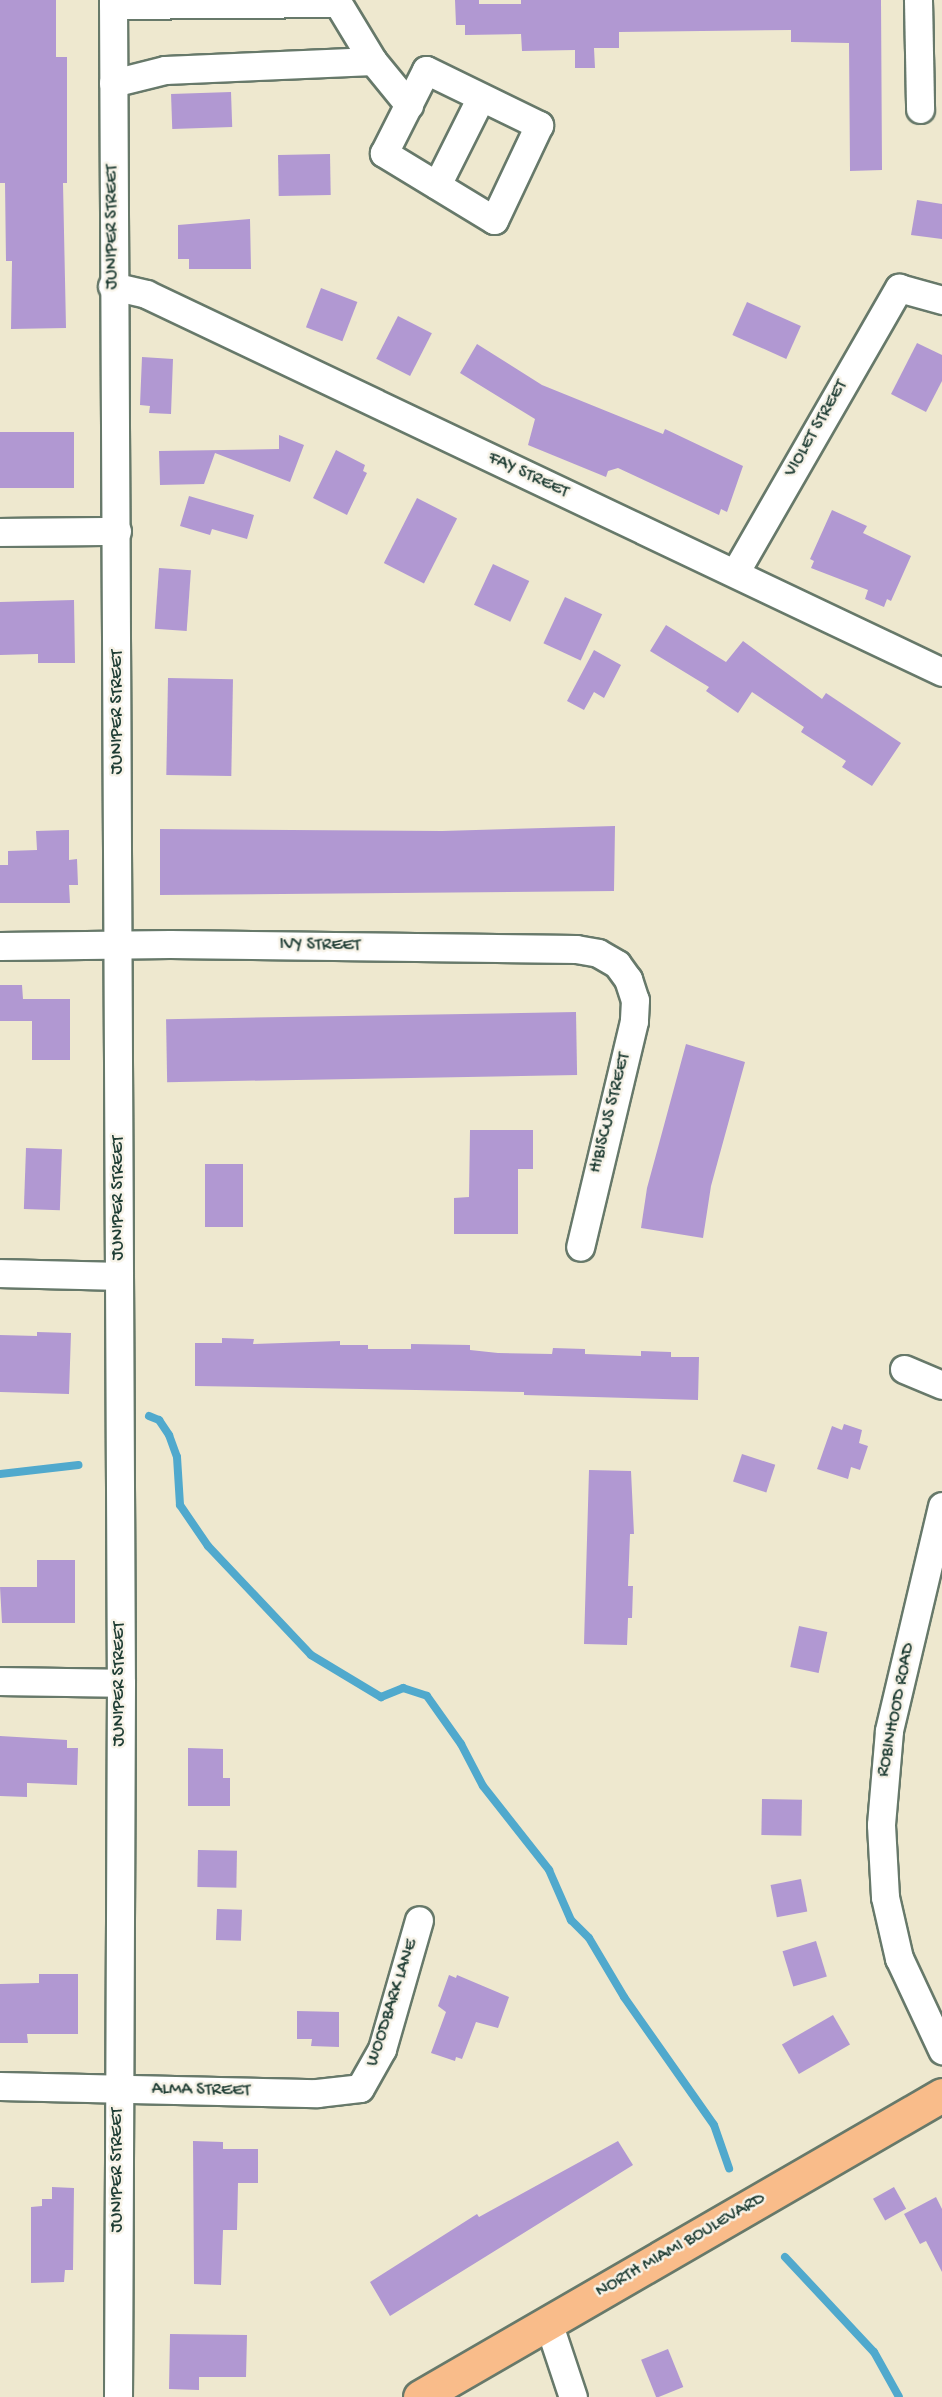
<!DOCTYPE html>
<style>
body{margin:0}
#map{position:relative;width:942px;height:2397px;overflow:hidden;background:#eee8cf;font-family:"Gochi Hand",sans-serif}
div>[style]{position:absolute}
.stream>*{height:8px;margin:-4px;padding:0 4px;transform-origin:4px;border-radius:4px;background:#50a9cd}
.building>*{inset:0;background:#b198d2;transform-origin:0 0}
.roads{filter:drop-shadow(2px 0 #67796a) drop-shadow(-2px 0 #67796a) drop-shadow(0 2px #67796a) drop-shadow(0 -2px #67796a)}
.minor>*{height:27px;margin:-13.5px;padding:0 13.5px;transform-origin:13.5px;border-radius:13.5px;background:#fff}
.major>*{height:33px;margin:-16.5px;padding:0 16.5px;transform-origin:16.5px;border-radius:16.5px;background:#f9bc8a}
span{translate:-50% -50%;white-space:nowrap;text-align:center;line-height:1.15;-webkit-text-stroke:5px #f7f3e8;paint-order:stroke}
.street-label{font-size:18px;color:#1f3d34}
</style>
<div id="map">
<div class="stream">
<i style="left:149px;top:1416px;width:11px;rotate:22deg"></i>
<i style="left:159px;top:1420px;width:18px;rotate:56deg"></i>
<i style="left:169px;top:1435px;width:23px;rotate:70deg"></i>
<i style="left:177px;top:1457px;width:48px;rotate:86.4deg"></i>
<i style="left:180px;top:1505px;width:50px;rotate:55.7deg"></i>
<i style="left:208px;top:1546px;width:150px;rotate:46.6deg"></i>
<i style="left:311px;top:1655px;width:82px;rotate:31deg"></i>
<i style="left:381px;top:1697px;width:24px;rotate:-22deg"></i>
<i style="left:403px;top:1688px;width:25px;rotate:18deg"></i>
<i style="left:427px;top:1696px;width:59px;rotate:54.7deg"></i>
<i style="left:461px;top:1744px;width:47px;rotate:62.4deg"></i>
<i style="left:483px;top:1786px;width:107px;rotate:51.8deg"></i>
<i style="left:549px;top:1870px;width:55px;rotate:66.3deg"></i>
<i style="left:571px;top:1920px;width:25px;rotate:45deg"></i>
<i style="left:589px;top:1938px;width:69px;rotate:59.3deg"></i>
<i style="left:624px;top:1997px;width:156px;rotate:54.9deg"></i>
<i style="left:714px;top:2125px;width:46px;rotate:70.8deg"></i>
<i style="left:0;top:1474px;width:79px;rotate:-6.6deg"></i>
<i style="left:785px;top:2257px;width:130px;rotate:46.9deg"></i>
<i style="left:874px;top:2352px;width:51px;rotate:60.9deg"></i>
</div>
<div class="building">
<i style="clip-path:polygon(0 0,56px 0,56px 57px,67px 57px,67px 183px,63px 183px,66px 328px,11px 329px,12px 261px,6px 261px,5px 183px,0 183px)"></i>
<i style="clip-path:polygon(455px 0,479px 0,479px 4px,521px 4px,521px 0,881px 0,882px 170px,850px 171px,849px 43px,791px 42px,791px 30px,619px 32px,619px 48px,594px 48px,595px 68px,575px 68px,575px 50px,522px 51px,521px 34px,465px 35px,465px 25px,456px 25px)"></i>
<i style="left:231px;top:92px;width:35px;height:60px;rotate:88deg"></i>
<i style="left:330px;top:154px;width:41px;height:52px;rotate:89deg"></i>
<i style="clip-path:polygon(917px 200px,942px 204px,942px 239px,911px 235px)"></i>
<i style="clip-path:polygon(250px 219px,251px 269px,189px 269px,189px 259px,178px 259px,178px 225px)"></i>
<i style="left:321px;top:288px;width:39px;height:42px;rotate:21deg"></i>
<i style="left:747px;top:302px;width:59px;height:36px;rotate:24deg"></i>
<i style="left:398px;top:316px;width:38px;height:48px;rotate:27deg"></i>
<i style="clip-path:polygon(917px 343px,942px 355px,942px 381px,926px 412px,891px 394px)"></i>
<i style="clip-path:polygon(477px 344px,542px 385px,663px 434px,665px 429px,743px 466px,727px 512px,721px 509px,719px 515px,618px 468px,608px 471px,606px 477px,528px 445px,535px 419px,460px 373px)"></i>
<i style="clip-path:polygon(142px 357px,173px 359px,171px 414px,149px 413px,150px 406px,140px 405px)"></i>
<i style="left:0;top:432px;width:74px;height:56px"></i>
<i style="clip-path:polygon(279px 435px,304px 445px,290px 482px,215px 453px,204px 484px,160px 485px,159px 451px,279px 449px)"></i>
<i style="clip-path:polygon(336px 450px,365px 465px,363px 471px,367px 473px,347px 515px,313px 498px)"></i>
<i style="clip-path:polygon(189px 496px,254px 515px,247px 539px,212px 529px,210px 535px,180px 526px)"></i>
<i style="left:417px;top:498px;width:45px;height:73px;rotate:27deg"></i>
<i style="clip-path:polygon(832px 510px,867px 526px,863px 533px,911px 556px,891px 601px,887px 599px,884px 607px,865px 599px,868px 590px,811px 568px,814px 561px,810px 559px)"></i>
<i style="left:493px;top:564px;width:40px;height:45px;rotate:25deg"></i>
<i style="left:159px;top:568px;width:32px;height:61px;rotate:4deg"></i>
<i style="left:565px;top:597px;width:41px;height:51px;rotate:25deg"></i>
<i style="clip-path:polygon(74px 600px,75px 663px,38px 663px,38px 654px,0 655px,0 602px)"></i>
<i style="clip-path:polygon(666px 625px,726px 662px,743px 641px,822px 699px,826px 693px,901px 743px,872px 786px,842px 767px,846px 761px,801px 732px,804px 727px,752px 692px,738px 713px,706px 691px,709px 687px,650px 651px)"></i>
<i style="clip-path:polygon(594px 650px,621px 665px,604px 698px,594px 692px,584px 710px,567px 701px)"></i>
<i style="left:168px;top:678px;width:65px;height:97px;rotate:1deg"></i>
<i style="clip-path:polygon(615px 826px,614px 891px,160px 895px,160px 829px,442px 831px)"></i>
<i style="clip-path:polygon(69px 830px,69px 860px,77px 859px,78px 885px,69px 885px,70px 903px,0 903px,0 865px,8px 865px,8px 851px,37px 850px,36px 831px)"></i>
<i style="clip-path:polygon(0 985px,22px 985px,23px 999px,70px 999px,70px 1060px,32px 1060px,32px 1021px,0 1021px)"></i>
<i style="left:576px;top:1012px;width:63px;height:410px;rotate:89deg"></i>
<i style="clip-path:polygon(686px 1044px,745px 1062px,711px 1186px,703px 1238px,641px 1228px,647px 1188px)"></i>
<i style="clip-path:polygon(470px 1130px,533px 1130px,533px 1169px,518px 1169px,518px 1234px,454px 1234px,454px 1198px,469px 1197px)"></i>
<i style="left:26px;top:1148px;width:36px;height:61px;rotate:2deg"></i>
<i style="left:205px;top:1164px;width:38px;height:63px"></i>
<i style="clip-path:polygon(37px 1332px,71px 1333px,69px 1394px,0 1392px,0 1335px,37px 1336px)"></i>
<i style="clip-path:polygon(222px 1338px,254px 1339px,253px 1344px,340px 1341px,340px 1345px,368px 1345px,368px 1349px,411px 1349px,411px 1344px,470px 1345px,470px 1350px,498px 1353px,552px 1354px,553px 1348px,585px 1349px,585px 1354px,641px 1356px,641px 1351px,671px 1352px,671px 1357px,699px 1357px,698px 1400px,524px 1395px,524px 1392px,195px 1386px,195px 1343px,222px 1343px)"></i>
<i style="clip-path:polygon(844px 1424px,862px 1430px,859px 1443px,868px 1446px,860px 1470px,851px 1467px,848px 1479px,817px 1469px,832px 1426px,842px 1430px)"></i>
<i style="left:742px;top:1454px;width:35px;height:29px;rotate:18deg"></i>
<i style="clip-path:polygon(589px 1470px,631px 1471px,634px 1534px,630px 1534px,628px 1586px,633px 1586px,632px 1618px,628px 1618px,627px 1645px,584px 1644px)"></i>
<i style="clip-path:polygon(37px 1560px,75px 1560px,75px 1623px,2px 1623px,0 1587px,37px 1587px)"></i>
<i style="left:799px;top:1626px;width:29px;height:42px;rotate:12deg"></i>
<i style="clip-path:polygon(0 1736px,67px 1740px,67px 1748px,78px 1748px,77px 1785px,27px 1783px,27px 1797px,0 1796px)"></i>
<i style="clip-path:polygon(188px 1748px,223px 1749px,223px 1778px,230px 1778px,230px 1806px,188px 1806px)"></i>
<i style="left:762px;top:1799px;width:40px;height:36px;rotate:1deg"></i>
<i style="left:198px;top:1850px;width:39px;height:37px;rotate:1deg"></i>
<i style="left:801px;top:1879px;width:33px;height:31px;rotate:79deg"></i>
<i style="left:217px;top:1909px;width:25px;height:31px;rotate:2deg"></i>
<i style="left:816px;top:1941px;width:37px;height:35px;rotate:73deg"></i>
<i style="clip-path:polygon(39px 1974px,78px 1974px,78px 2034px,27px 2034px,28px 2043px,0 2043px,0 1984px,39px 1983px)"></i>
<i style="clip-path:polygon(449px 1975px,456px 1978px,457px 1975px,509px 1997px,498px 2028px,476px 2022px,462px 2059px,456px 2057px,455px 2061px,431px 2053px,446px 2012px,438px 2006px)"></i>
<i style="clip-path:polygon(297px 2011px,339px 2012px,339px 2047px,311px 2046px,312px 2039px,297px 2039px)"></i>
<i style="left:833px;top:2015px;width:34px;height:59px;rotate:60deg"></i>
<i style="clip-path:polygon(193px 2141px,223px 2142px,223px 2149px,258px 2149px,258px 2183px,238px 2183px,237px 2230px,223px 2230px,221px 2285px,194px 2284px)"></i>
<i style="clip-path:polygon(618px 2141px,633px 2165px,390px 2316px,370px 2282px,477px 2214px,479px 2217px)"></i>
<i style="clip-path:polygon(52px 2187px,74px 2188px,73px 2270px,65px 2270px,64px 2282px,31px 2283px,31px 2207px,42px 2206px,42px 2199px,52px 2199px)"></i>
<i style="left:894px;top:2187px;width:25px;height:24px;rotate:61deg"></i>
<i style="clip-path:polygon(936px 2197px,942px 2209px,942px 2272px,926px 2241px,920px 2244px,904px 2214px)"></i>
<i style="clip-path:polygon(170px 2334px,247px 2335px,246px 2377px,199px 2377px,199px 2390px,169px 2389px)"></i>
<i style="left:668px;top:2349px;width:41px;height:29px;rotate:68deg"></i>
</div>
<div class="roads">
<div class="minor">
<i style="left:113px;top:0;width:1683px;rotate:89.73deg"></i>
<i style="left:121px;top:1683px;width:714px;rotate:90.24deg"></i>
<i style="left:336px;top:0;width:71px;rotate:58.8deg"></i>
<i style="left:373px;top:61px;width:57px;rotate:50.7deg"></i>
<i style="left:918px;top:0;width:109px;rotate:88.9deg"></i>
<i style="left:113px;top:5px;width:225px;rotate:-0.5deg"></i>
<i style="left:426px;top:70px;width:126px;rotate:26deg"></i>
<i style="left:539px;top:125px;width:105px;rotate:115.3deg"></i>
<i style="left:494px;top:220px;width:129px;rotate:-148.7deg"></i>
<i style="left:384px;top:153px;width:93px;rotate:-63.2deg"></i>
<i style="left:113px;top:83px;width:54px;rotate:-14deg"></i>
<i style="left:165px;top:70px;width:208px;rotate:-2.5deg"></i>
<i style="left:437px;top:185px;width:98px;rotate:-63.4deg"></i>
<i style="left:112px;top:286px;width:35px;rotate:13deg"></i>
<i style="left:146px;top:294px;width:881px;rotate:25.4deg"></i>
<i style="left:0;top:532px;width:117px;rotate:-0.5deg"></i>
<i style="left:736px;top:571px;width:327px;rotate:-60.1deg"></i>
<i style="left:899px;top:288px;width:45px;rotate:15.6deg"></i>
<i style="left:0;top:946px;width:170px;rotate:-0.7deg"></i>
<i style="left:170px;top:944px;width:406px;rotate:0.7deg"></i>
<i style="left:576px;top:949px;width:22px;rotate:10deg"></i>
<i style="left:598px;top:953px;width:22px;rotate:30deg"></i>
<i style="left:617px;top:964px;width:19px;rotate:54deg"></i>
<i style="left:628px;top:979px;width:22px;rotate:72deg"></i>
<i style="left:635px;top:1000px;width:21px;rotate:93deg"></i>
<i style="left:634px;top:1021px;width:232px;rotate:103.4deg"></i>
<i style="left:0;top:1273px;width:119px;rotate:1.4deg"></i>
<i style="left:904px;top:1369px;width:41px;rotate:22.8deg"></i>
<i style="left:942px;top:1506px;width:231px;rotate:103.3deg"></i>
<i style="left:889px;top:1731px;width:94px;rotate:94.9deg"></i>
<i style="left:881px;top:1825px;width:72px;rotate:86.8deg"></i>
<i style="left:885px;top:1897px;width:63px;rotate:77.1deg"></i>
<i style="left:899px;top:1958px;width:102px;rotate:64.9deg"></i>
<i style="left:0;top:1681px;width:121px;rotate:0.9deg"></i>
<i style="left:0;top:2086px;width:317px;rotate:1.3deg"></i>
<i style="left:317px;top:2093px;width:43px;rotate:-6.6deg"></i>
<i style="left:360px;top:2088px;width:45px;rotate:-60.6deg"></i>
<i style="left:382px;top:2049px;width:134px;rotate:-74deg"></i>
<i style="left:548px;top:2322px;width:79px;rotate:71.6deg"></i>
</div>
<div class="major">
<i style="left:420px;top:2397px;width:603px;rotate:-30.05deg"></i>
</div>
</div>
<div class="street-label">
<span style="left:113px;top:227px;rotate:-90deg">JUNIPER STREET</span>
<span style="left:817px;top:429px;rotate:-60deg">VIOLET STREET</span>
<span style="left:528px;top:476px;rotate:25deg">FAY STREET</span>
<span style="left:118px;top:712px;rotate:-90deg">JUNIPER STREET</span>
<span style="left:320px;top:946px;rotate:1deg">IVY STREET</span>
<span style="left:611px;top:1113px;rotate:-76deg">HIBISCUS STREET</span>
<span style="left:119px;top:1198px;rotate:-90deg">JUNIPER STREET</span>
<span style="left:120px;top:1684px;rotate:-90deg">JUNIPER STREET</span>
<span style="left:897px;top:1710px;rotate:-79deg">ROBINHOOD ROAD</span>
<span style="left:393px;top:2003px;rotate:-72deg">WOODBARK LANE</span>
<span style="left:201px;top:2091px;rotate:1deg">ALMA STREET</span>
<span style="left:118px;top:2170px;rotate:-90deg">JUNIPER STREET</span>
<span style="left:681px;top:2246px;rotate:-30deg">NORTH MIAMI BOULEVARD</span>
</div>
</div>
